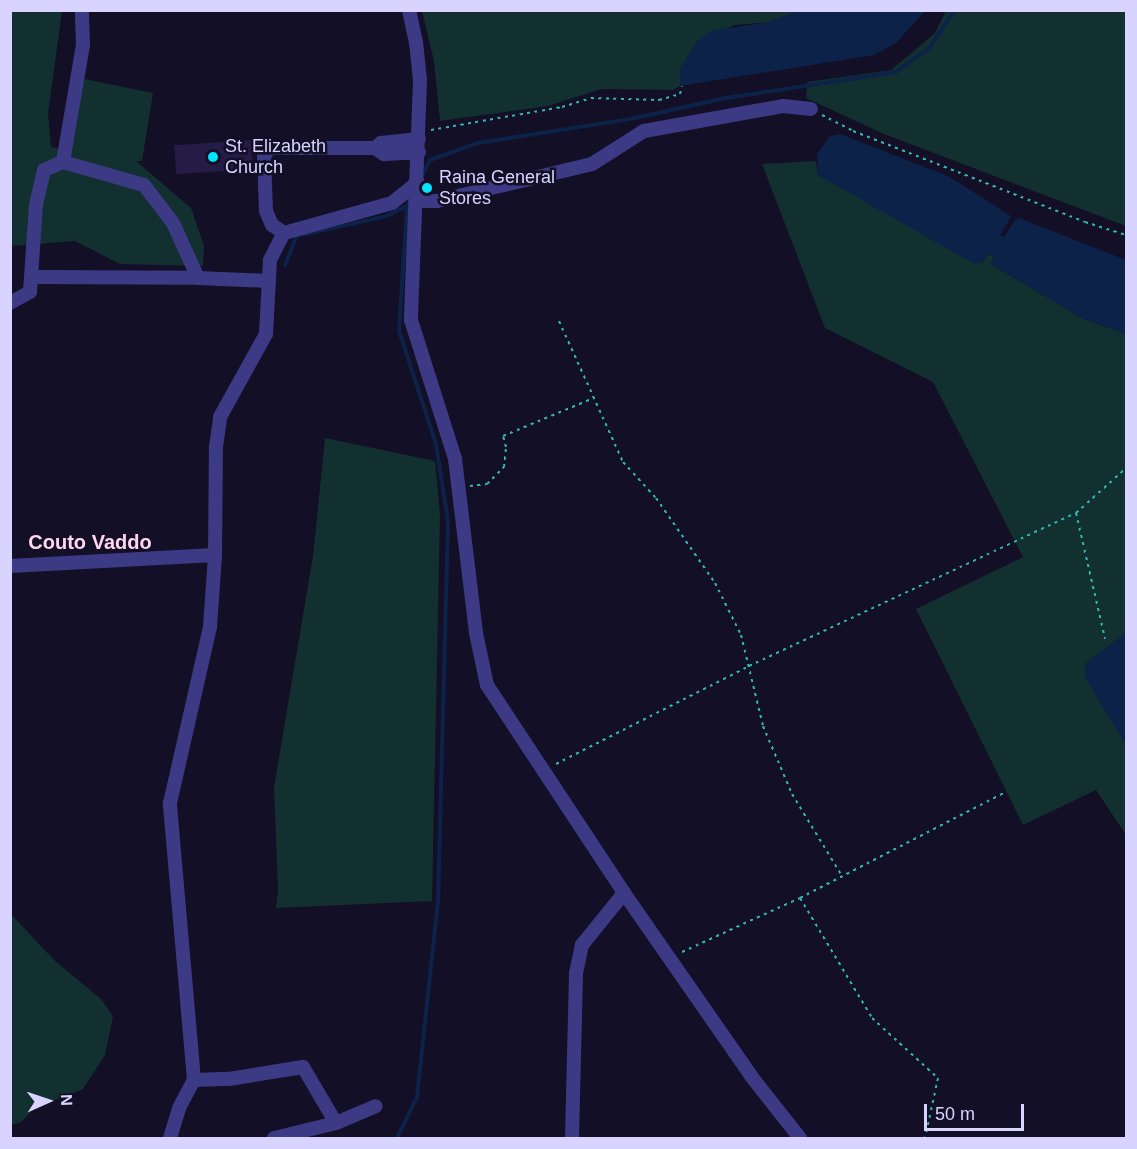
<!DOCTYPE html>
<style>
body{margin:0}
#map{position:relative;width:1137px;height:1149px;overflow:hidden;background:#130f26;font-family:Helvetica,sans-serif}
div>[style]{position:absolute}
.green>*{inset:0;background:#12302f}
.water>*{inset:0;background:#0c2248}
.stream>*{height:4px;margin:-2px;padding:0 2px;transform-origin:2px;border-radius:2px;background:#0c2248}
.building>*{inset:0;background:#241b47;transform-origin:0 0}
.path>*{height:2px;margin-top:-1px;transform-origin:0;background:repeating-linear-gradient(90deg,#2fb8b0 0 3px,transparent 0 7.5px)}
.minor>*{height:14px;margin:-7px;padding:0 7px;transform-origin:7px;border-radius:7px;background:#3d3a85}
.dots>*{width:16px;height:16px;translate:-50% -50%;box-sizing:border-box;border:3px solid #130f26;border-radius:50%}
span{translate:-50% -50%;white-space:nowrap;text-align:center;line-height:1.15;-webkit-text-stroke:5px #130f26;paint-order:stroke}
.poi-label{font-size:18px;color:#d9d4ff}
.left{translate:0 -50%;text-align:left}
.neighbourhood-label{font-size:20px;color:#ffd6f0;font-weight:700}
.frame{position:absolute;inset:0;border:12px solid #d9d4ff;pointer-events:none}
.north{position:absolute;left:18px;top:1071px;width:60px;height:60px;-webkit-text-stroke:4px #130f26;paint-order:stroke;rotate:87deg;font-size:16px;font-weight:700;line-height:24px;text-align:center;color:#d9d4ff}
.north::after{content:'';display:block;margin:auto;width:21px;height:27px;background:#d9d4ff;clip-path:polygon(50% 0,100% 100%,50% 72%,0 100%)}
.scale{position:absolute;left:924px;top:1104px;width:100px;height:27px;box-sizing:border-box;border:3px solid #d9d4ff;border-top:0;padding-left:8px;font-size:18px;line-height:21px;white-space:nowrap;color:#d9d4ff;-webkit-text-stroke:4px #130f26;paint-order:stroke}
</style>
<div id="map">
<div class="green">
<i style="clip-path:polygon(11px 11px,62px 11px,48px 114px,51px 147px,72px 151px,84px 79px,153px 93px,142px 161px,136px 161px,191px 208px,204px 246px,203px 266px,120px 264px,75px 241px,11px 246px)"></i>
<i style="clip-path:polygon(422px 11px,799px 11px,769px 22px,735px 25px,698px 41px,680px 69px,680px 86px,673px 90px,601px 89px,548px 106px,440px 121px,434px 61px)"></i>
<i style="clip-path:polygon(946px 11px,1126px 11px,1126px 226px,884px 134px,806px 98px,807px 82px,891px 70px,935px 33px)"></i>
<i style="clip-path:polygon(816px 161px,818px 175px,982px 263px,988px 254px,994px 257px,991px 264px,1082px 318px,1126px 334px,1126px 633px,1086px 663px,1085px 677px,1126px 744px,1126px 835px,1096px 790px,1023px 825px,916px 609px,1023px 557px,933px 382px,825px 328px,762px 164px)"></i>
<i style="clip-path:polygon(325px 438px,435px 461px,440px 514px,432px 901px,276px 908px,278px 890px,274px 787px,313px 556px)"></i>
<i style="clip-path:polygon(10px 913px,54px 960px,101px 999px,113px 1016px,105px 1055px,83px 1089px,35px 1108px,21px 1122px,11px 1125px)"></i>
</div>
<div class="water">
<i style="clip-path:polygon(799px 10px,925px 11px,896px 43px,874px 55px,680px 86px,680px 69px,698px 41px,711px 31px,769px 22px)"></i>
<i style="clip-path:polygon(840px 134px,948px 176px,1011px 216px,1000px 236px,1004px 237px,1015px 220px,1019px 218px,1126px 260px,1126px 334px,1082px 318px,991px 264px,994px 257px,988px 254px,982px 263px,974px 264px,818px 175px,817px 154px,830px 136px)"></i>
<i style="clip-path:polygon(1126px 633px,1126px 744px,1085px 678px,1086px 663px)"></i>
</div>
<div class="stream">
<i style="left:422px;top:176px;width:18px;rotate:-63deg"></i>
<i style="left:430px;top:160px;width:51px;rotate:-19.5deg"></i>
<i style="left:478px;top:143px;width:159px;rotate:-9deg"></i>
<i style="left:635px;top:118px;width:93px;rotate:-12.4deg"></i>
<i style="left:726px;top:98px;width:172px;rotate:-8.7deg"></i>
<i style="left:896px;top:72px;width:42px;rotate:-36.3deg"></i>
<i style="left:930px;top:47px;width:45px;rotate:-56deg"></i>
<i style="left:285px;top:265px;width:31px;rotate:-68deg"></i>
<i style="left:297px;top:236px;width:92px;rotate:-12.5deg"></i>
<i style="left:387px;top:216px;width:22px;rotate:-27deg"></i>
<i style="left:397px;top:1138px;width:46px;rotate:-64deg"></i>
<i style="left:417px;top:1097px;width:196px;rotate:-83.9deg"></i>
<i style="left:438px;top:902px;width:381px;rotate:-88.5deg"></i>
<i style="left:448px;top:521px;width:78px;rotate:-98.9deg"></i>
<i style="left:436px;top:444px;width:119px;rotate:-108.1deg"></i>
<i style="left:399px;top:331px;width:125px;rotate:-86.3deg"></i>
<i style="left:407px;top:206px;width:8px;rotate:-60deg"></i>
</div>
<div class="building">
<i style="left:251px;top:140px;width:29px;height:77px;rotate:86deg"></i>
</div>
<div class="path">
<i style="left:822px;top:115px;width:35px;rotate:27deg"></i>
<i style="left:853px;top:131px;width:249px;rotate:21.4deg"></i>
<i style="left:1085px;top:222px;width:43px;rotate:17.6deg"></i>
<i style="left:431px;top:130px;width:133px;rotate:-10deg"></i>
<i style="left:562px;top:107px;width:30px;rotate:-17deg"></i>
<i style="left:591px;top:98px;width:68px;rotate:1.7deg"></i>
<i style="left:659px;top:100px;width:22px;rotate:-16deg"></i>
<i style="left:680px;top:94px;width:8px;rotate:-76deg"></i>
<i style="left:559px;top:321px;width:155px;rotate:65.6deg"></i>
<i style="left:623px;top:462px;width:49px;rotate:47.5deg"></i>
<i style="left:656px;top:498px;width:103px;rotate:55.2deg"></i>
<i style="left:715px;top:583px;width:58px;rotate:63.4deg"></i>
<i style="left:741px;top:635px;width:94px;rotate:76.4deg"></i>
<i style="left:763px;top:726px;width:74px;rotate:66.9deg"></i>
<i style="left:792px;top:794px;width:96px;rotate:58.6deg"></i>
<i style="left:470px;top:486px;width:17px;rotate:-7deg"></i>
<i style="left:487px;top:484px;width:24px;rotate:-45deg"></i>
<i style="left:504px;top:467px;width:20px;rotate:-84deg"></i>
<i style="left:506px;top:447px;width:11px;rotate:-105deg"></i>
<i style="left:503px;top:436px;width:99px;rotate:-22.7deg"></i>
<i style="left:1076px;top:513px;width:129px;rotate:77deg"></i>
<i style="left:556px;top:764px;width:216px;rotate:-26.9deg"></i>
<i style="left:749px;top:666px;width:361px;rotate:-25.1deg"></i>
<i style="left:1076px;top:513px;width:67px;rotate:-42deg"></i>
<i style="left:800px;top:898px;width:140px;rotate:59deg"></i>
<i style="left:872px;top:1018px;width:89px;rotate:42.3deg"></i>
<i style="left:938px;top:1078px;width:61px;rotate:102.2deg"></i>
<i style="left:682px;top:952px;width:130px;rotate:-24.6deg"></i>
<i style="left:800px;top:898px;width:231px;rotate:-27.3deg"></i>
</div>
<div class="minor">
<i style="left:409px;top:10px;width:33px;rotate:78deg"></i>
<i style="left:416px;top:42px;width:39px;rotate:84deg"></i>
<i style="left:420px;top:81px;width:239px;rotate:92.2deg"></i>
<i style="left:411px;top:320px;width:146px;rotate:72.4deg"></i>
<i style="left:455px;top:459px;width:175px;rotate:83.1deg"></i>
<i style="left:476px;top:633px;width:53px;rotate:78.1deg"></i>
<i style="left:487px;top:685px;width:249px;rotate:56.6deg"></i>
<i style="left:624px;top:893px;width:223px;rotate:55.2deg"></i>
<i style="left:751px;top:1076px;width:79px;rotate:51.7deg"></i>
<i style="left:375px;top:148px;width:11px;rotate:34deg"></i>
<i style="left:384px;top:154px;width:35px;rotate:-3deg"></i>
<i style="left:63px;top:162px;width:119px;rotate:-80.3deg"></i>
<i style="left:83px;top:45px;width:35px;rotate:-92deg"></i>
<i style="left:416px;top:201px;width:21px"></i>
<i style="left:437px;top:201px;width:159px;rotate:-13.4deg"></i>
<i style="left:592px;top:164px;width:62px;rotate:-32.4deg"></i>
<i style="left:644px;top:131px;width:141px;rotate:-10.2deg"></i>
<i style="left:783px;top:106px;width:28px;rotate:6deg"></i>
<i style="left:284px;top:233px;width:14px;rotate:-146deg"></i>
<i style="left:272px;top:225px;width:15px;rotate:-113deg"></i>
<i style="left:266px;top:211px;width:54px;rotate:-92.1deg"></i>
<i style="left:264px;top:157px;width:10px;rotate:-61deg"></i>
<i style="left:269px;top:148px;width:106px"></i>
<i style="left:375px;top:148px;width:8px;rotate:-40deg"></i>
<i style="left:381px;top:143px;width:38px;rotate:-6deg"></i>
<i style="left:31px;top:277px;width:167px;rotate:0.3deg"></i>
<i style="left:10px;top:303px;width:23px;rotate:-29deg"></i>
<i style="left:30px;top:292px;width:87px;rotate:-86.1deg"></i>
<i style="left:36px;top:205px;width:36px;rotate:-77deg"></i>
<i style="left:44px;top:170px;width:21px;rotate:-23deg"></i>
<i style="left:63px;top:162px;width:84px;rotate:15.9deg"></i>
<i style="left:144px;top:185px;width:48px;rotate:52.7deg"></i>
<i style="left:173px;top:223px;width:60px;rotate:65.6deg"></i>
<i style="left:198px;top:278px;width:71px;rotate:2.4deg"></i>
<i style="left:10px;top:566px;width:205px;rotate:-3.1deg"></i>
<i style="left:194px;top:1080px;width:35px;rotate:-2deg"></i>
<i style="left:229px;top:1079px;width:75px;rotate:-9.2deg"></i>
<i style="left:303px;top:1067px;width:65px;rotate:59.5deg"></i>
<i style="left:170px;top:1138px;width:31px;rotate:-73deg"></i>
<i style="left:179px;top:1108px;width:32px;rotate:-62deg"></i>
<i style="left:194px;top:1080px;width:278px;rotate:-95deg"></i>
<i style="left:170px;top:803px;width:180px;rotate:-77.2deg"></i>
<i style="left:210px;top:627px;width:72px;rotate:-86deg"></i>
<i style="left:215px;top:555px;width:108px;rotate:-89.5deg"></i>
<i style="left:216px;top:447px;width:30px;rotate:-82deg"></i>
<i style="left:220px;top:417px;width:95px;rotate:-61deg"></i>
<i style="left:266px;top:334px;width:74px;rotate:-86.9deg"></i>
<i style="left:270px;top:260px;width:30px;rotate:-63deg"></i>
<i style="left:284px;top:233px;width:112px;rotate:-15.5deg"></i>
<i style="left:392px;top:203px;width:33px;rotate:-39deg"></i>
<i style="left:274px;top:1138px;width:64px;rotate:-13.6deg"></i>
<i style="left:336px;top:1123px;width:43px;rotate:-23deg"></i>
<i style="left:572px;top:1138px;width:165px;rotate:-88.6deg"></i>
<i style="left:576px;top:973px;width:29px;rotate:-78deg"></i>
<i style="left:582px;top:945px;width:67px;rotate:-51.1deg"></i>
</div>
<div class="dots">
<i style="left:213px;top:157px;background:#00e5ff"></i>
<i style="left:427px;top:188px;background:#00e5ff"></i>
</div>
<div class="poi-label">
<span class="left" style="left:225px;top:157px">St. Elizabeth<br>Church</span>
<span class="left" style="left:439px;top:188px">Raina General<br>Stores</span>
</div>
<div class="neighbourhood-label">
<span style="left:90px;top:542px">Couto Vaddo</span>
</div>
<div class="frame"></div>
<div class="north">N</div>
<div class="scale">50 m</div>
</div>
